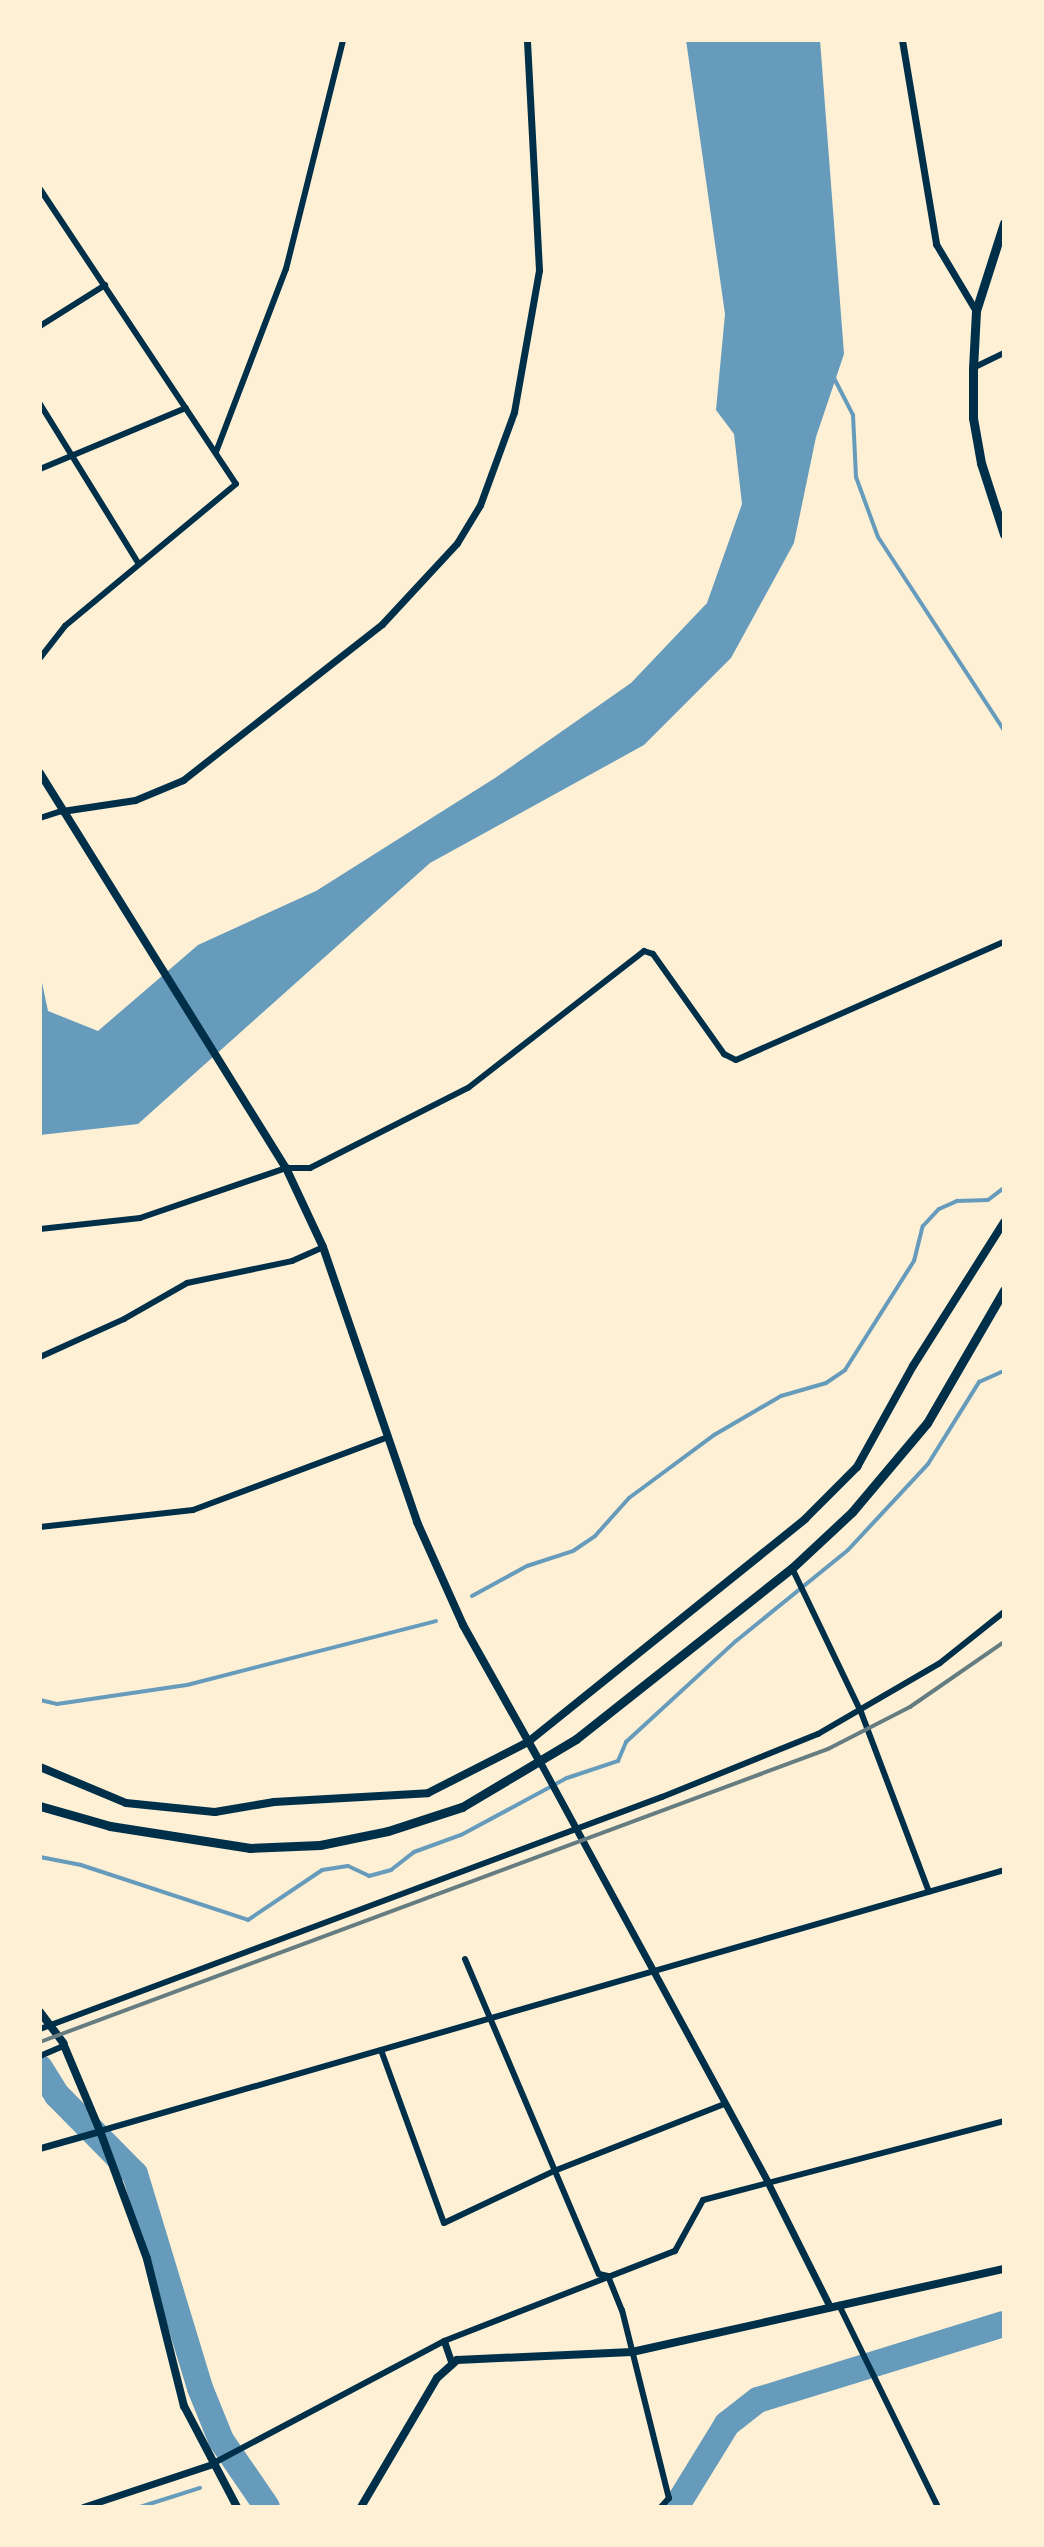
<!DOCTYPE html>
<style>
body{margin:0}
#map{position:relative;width:1044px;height:2547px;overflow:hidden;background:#fdf0d5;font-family:Merriweather,serif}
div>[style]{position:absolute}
.water>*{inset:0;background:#669bbc}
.stream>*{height:4px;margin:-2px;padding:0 2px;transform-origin:2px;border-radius:2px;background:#669bbc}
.river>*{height:26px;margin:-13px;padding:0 13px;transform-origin:13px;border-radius:13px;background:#669bbc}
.minor>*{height:6px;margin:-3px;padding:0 3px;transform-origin:3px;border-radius:3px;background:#003049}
.tertiary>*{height:7px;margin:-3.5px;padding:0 3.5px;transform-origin:3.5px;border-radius:3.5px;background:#003049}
.secondary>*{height:8px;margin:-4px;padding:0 4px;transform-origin:4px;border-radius:4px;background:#003049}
.trunk>*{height:9px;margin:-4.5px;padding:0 4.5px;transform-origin:4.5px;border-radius:4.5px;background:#003049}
.rail>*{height:4px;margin:-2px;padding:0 2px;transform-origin:2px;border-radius:2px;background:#657d81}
span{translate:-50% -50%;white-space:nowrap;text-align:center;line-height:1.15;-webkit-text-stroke:6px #fdf0d5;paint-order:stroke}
.frame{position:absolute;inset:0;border:42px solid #fdf0d5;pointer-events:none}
</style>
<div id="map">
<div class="water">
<i style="clip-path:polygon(686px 40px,820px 40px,844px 354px,816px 437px,794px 543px,731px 658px,644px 745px,430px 863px,138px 1124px,40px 1135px,40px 973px,48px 1011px,98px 1031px,198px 945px,316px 891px,495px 778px,631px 683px,707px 603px,742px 504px,734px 434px,716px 410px,725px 314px)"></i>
</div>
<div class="stream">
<i style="left:834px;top:378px;width:42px;rotate:62.8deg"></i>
<i style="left:853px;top:415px;width:62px;rotate:87.2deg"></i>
<i style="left:856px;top:477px;width:64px;rotate:69.9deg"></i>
<i style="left:878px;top:537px;width:230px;rotate:56.9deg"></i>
<i style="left:472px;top:1596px;width:63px;rotate:-28.6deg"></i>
<i style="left:527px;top:1566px;width:48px;rotate:-18.1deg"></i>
<i style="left:573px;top:1551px;width:27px;rotate:-34deg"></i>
<i style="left:595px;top:1536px;width:51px;rotate:-48.2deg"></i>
<i style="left:629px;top:1498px;width:106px;rotate:-36.5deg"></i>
<i style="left:714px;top:1435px;width:78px;rotate:-30.2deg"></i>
<i style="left:781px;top:1396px;width:47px;rotate:-16.1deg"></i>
<i style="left:826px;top:1383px;width:23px;rotate:-34deg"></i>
<i style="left:845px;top:1370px;width:129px;rotate:-57.7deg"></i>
<i style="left:914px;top:1261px;width:36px;rotate:-76deg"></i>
<i style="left:923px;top:1226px;width:23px;rotate:-47deg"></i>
<i style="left:939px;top:1209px;width:20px;rotate:-24deg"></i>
<i style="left:957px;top:1201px;width:31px;rotate:-2deg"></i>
<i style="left:988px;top:1200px;width:20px;rotate:-37deg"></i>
<i style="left:40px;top:1700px;width:17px;rotate:13deg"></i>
<i style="left:57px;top:1704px;width:131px;rotate:-8.3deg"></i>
<i style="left:187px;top:1685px;width:257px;rotate:-14.4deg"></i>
<i style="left:40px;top:1857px;width:42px;rotate:11deg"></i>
<i style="left:81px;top:1865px;width:176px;rotate:18.2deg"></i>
<i style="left:248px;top:1920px;width:89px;rotate:-34deg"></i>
<i style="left:322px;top:1870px;width:26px;rotate:-9deg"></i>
<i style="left:348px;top:1866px;width:23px;rotate:25deg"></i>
<i style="left:369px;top:1876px;width:23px;rotate:-15deg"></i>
<i style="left:391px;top:1870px;width:29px;rotate:-38deg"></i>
<i style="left:414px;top:1852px;width:50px;rotate:-19.9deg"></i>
<i style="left:461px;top:1835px;width:120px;rotate:-28.3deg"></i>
<i style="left:567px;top:1778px;width:54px;rotate:-18.4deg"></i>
<i style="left:618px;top:1761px;width:21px;rotate:-67deg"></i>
<i style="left:626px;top:1742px;width:149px;rotate:-42.6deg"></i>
<i style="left:736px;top:1641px;width:144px;rotate:-39.1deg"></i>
<i style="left:848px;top:1550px;width:117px;rotate:-47.1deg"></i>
<i style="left:928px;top:1464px;width:97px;rotate:-58.1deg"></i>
<i style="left:979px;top:1382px;width:27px;rotate:-24deg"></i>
<i style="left:140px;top:2507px;width:63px;rotate:-17.6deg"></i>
</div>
<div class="river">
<i style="left:40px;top:2068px;width:32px;rotate:58deg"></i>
<i style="left:57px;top:2095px;width:111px;rotate:45.4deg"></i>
<i style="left:135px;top:2174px;width:224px;rotate:73.1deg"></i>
<i style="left:200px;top:2388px;width:56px;rotate:68deg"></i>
<i style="left:221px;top:2440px;width:81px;rotate:55.5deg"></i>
<i style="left:676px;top:2507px;width:97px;rotate:-58.4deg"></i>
<i style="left:727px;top:2424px;width:39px;rotate:-38deg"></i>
<i style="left:758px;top:2400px;width:257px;rotate:-17.2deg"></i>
</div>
<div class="minor">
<i style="left:40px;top:189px;width:354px;rotate:56.4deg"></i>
<i style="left:236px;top:484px;width:222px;rotate:140.3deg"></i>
<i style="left:65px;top:626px;width:41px;rotate:128deg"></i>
<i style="left:40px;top:326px;width:77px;rotate:-32.2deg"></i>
<i style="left:973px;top:368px;width:34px;rotate:-26deg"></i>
<i style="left:40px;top:404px;width:188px;rotate:58.3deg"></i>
<i style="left:216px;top:452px;width:196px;rotate:-69.1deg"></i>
<i style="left:286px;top:269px;width:236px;rotate:-76deg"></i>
<i style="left:40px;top:469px;width:158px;rotate:-22.7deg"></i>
<i style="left:40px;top:818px;width:23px;rotate:-18deg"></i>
<i style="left:40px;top:1229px;width:101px;rotate:-6.3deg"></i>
<i style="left:140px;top:1218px;width:154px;rotate:-18.9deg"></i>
<i style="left:286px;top:1168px;width:24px"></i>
<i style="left:310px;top:1168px;width:177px;rotate:-26.9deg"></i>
<i style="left:468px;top:1088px;width:223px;rotate:-37.9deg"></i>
<i style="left:644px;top:951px;width:9px;rotate:18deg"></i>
<i style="left:653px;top:954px;width:123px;rotate:54.6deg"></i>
<i style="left:724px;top:1054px;width:13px;rotate:27deg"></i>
<i style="left:736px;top:1060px;width:293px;rotate:-23.8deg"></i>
<i style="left:40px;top:1357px;width:92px;rotate:-24.3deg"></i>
<i style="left:124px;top:1319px;width:73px;rotate:-29.7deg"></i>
<i style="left:187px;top:1283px;width:107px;rotate:-11.8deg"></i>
<i style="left:292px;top:1261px;width:34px;rotate:-24deg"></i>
<i style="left:40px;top:1527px;width:154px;rotate:-6.3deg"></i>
<i style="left:193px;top:1510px;width:208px;rotate:-20.5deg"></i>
<i style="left:792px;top:1568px;width:160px;rotate:64.4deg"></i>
<i style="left:861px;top:1712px;width:192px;rotate:69.3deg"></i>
<i style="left:465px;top:1959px;width:342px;rotate:67deg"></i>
<i style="left:599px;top:2274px;width:9px;rotate:13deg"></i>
<i style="left:608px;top:2276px;width:37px;rotate:68deg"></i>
<i style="left:622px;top:2310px;width:194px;rotate:76deg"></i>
<i style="left:669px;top:2498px;width:12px;rotate:132deg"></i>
<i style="left:40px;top:2029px;width:664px;rotate:-20.46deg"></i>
<i style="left:662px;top:1797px;width:168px;rotate:-22deg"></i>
<i style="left:818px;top:1734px;width:141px;rotate:-30.2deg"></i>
<i style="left:940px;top:1663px;width:82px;rotate:-38.6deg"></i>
<i style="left:381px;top:2050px;width:184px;rotate:70deg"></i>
<i style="left:444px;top:2223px;width:122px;rotate:-25.3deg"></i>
<i style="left:554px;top:2171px;width:183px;rotate:-21.5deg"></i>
<i style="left:40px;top:2056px;width:26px;rotate:-23deg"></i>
<i style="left:100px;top:2131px;width:941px;rotate:-16.1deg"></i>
<i style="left:839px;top:2305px;width:225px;rotate:63.9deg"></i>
<i style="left:212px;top:2464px;width:263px;rotate:-27.9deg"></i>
<i style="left:444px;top:2341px;width:248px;rotate:-21.3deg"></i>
<i style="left:675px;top:2251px;width:58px;rotate:-61.2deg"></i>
<i style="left:703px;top:2200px;width:311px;rotate:-14.7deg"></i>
</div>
<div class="tertiary">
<i style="left:902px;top:40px;width:207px;rotate:80.5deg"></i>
<i style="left:936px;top:244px;width:78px;rotate:59.2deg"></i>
<i style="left:62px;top:811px;width:74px;rotate:-8.6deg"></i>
<i style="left:135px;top:800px;width:52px;rotate:-22.6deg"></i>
<i style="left:183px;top:780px;width:253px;rotate:-38.1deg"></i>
<i style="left:382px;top:624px;width:110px;rotate:-47.2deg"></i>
<i style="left:457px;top:543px;width:44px;rotate:-58.8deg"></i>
<i style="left:480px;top:505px;width:99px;rotate:-69.9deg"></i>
<i style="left:514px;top:412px;width:144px;rotate:-80deg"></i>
<i style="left:539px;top:270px;width:230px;rotate:-93deg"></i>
<i style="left:541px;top:1764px;width:474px;rotate:61.5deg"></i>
<i style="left:767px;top:2181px;width:141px;rotate:63.4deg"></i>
<i style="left:40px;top:2148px;width:62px;rotate:-15.8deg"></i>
<i style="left:444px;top:2341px;width:24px;rotate:71deg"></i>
<i style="left:83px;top:2507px;width:136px;rotate:-18.4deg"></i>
</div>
<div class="secondary">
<i style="left:40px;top:773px;width:465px;rotate:58.1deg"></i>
<i style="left:286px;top:1168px;width:87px;rotate:64.9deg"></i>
<i style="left:323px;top:1247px;width:291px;rotate:71.1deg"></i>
<i style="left:417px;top:1522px;width:113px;rotate:65.9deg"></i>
<i style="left:463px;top:1625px;width:159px;rotate:60.7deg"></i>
<i style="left:40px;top:1767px;width:93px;rotate:22.7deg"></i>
<i style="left:126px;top:1803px;width:89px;rotate:5.8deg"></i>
<i style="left:215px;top:1812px;width:60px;rotate:-9.6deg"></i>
<i style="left:274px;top:1802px;width:154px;rotate:-3.3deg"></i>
<i style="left:428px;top:1793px;width:112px;rotate:-27deg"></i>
<i style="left:528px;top:1742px;width:356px;rotate:-38.8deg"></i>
<i style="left:805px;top:1519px;width:74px;rotate:-45deg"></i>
<i style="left:857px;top:1467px;width:115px;rotate:-61deg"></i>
<i style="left:913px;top:1366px;width:170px;rotate:-57.7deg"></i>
<i style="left:40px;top:2012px;width:39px;rotate:53deg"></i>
<i style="left:63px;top:2043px;width:95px;rotate:67.2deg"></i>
<i style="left:100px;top:2131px;width:136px;rotate:69.8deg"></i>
<i style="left:147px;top:2259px;width:152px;rotate:75.9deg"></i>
<i style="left:184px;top:2406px;width:114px;rotate:62.3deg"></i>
<i style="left:361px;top:2507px;width:150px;rotate:-59.5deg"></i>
<i style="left:437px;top:2378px;width:27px;rotate:-42deg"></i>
<i style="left:457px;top:2360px;width:175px;rotate:-2.6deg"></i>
<i style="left:632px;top:2352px;width:381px;rotate:-12.6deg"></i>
</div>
<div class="trunk">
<i style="left:1004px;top:223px;width:92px;rotate:107.7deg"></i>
<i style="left:976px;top:311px;width:57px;rotate:93deg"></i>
<i style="left:973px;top:368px;width:50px;rotate:90deg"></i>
<i style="left:973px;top:418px;width:46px;rotate:79.9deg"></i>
<i style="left:981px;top:463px;width:75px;rotate:72.1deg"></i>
<i style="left:40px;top:1806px;width:73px;rotate:15.9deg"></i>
<i style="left:110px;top:1826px;width:142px;rotate:8.9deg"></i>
<i style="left:250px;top:1848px;width:70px;rotate:-2.5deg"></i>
<i style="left:320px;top:1845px;width:69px;rotate:-11.6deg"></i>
<i style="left:388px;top:1831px;width:78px;rotate:-18deg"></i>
<i style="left:462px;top:1807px;width:133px;rotate:-30.8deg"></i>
<i style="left:576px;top:1739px;width:275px;rotate:-38.4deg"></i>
<i style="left:792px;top:1568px;width:82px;rotate:-43deg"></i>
<i style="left:852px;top:1512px;width:116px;rotate:-49.9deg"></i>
<i style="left:927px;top:1423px;width:154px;rotate:-59.9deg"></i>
</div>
<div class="rail">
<i style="left:40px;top:2042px;width:841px;rotate:-20.4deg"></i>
<i style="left:828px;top:1749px;width:92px;rotate:-27.1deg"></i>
<i style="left:910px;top:1707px;width:114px;rotate:-34.7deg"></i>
</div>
<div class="frame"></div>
</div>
